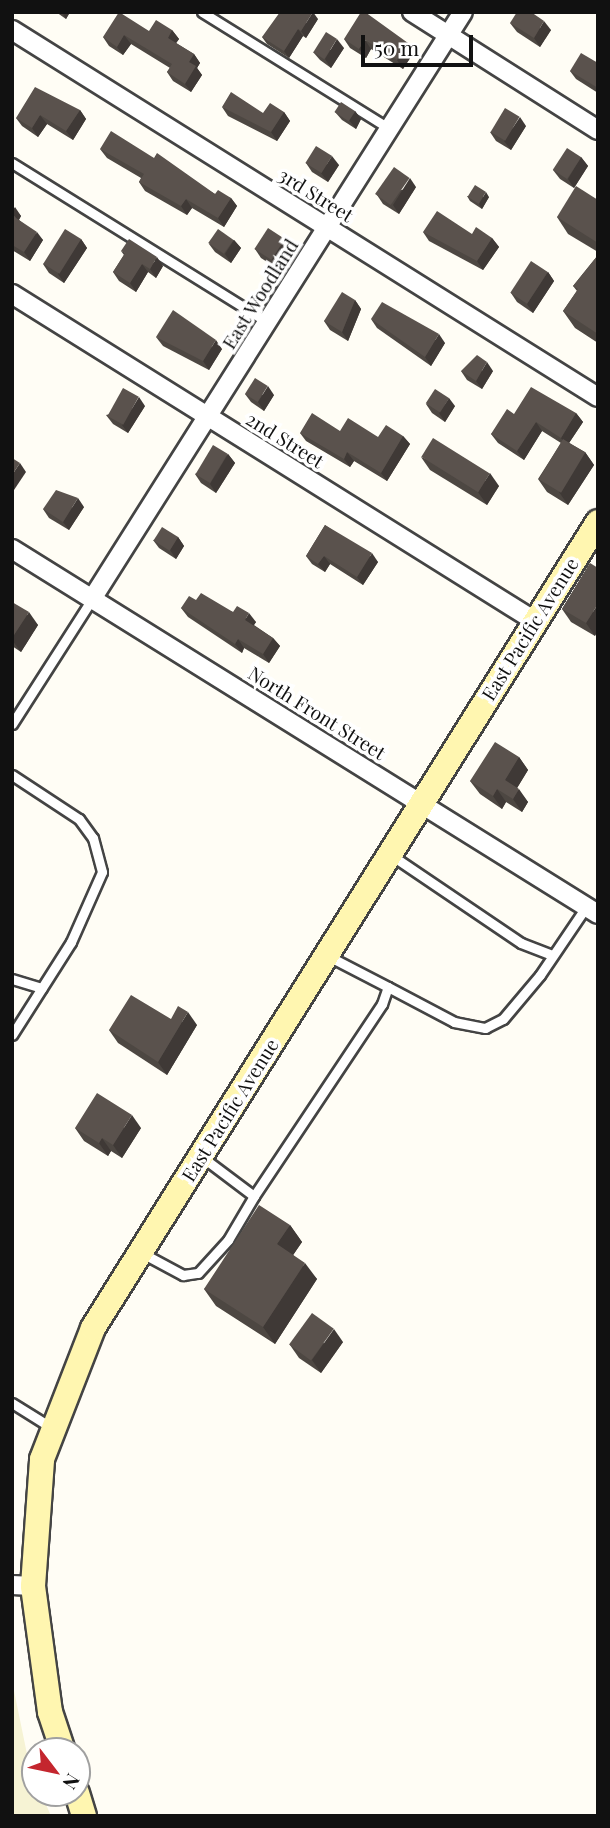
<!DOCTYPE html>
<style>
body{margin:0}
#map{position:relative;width:610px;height:1828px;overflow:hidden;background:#fffdf5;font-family:"Playfair Display",serif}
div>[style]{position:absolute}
.farmland>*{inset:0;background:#f6f3d4}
.roads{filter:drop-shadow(2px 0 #444) drop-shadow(-2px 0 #444) drop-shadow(0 2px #444) drop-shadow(0 -2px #444)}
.lane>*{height:9px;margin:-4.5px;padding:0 4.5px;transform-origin:4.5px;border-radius:4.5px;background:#fff}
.street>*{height:18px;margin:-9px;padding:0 9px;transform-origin:9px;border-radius:9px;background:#fff}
.secondary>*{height:24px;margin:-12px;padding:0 12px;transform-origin:12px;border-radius:12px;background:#fff6b0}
.wall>*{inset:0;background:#4d4742}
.shaded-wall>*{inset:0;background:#3f3936}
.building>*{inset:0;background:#5a524d;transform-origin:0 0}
span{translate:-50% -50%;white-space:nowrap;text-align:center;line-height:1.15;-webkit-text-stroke:7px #fff;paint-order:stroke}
.street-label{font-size:19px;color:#111}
.frame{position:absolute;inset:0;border:14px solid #111;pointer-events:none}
.north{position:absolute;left:21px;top:1737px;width:70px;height:70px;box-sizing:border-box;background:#fff;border:2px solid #a0a0a0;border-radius:50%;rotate:122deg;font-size:19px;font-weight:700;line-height:28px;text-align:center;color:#111}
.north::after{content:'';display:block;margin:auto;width:24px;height:32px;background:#c4262e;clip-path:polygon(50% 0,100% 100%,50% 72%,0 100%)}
.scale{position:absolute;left:361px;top:35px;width:112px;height:32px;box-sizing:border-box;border:4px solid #111;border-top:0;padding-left:9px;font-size:21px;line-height:24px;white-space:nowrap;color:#111;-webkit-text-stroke:5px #fff;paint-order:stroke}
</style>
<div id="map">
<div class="farmland">
<i style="clip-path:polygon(12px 1681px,35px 1793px,41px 1793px,51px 1816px,12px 1816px)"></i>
</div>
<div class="roads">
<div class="lane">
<i style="left:202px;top:12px;width:221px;rotate:31.9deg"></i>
<i style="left:12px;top:163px;width:301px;rotate:31.9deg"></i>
<i style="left:12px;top:724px;width:148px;rotate:-57.4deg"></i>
<i style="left:12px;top:775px;width:80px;rotate:33.3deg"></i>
<i style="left:79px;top:819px;width:24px;rotate:54deg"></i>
<i style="left:93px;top:838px;width:35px;rotate:75deg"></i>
<i style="left:102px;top:872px;width:77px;rotate:113.9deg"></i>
<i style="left:71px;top:942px;width:110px;rotate:122.4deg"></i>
<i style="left:391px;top:855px;width:157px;rotate:34.1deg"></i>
<i style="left:521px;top:943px;width:34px;rotate:21deg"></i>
<i style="left:12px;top:979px;width:31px;rotate:17deg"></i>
<i style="left:388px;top:987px;width:75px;rotate:27.9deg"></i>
<i style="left:454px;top:1022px;width:32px;rotate:11deg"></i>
<i style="left:485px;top:1028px;width:20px;rotate:-27deg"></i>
<i style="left:503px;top:1019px;width:57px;rotate:-49.9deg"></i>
<i style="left:540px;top:975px;width:82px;rotate:-55.9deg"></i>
<i style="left:202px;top:1157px;width:65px;rotate:36.9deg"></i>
<i style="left:254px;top:1196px;width:231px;rotate:-56.3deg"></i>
<i style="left:382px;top:1004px;width:18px;rotate:-71deg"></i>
<i style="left:388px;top:987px;width:68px;rotate:-152.7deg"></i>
<i style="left:142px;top:1253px;width:47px;rotate:28.2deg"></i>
<i style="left:183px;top:1275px;width:15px;rotate:-8deg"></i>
<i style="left:198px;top:1273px;width:45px;rotate:-47.7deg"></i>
<i style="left:228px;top:1240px;width:51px;rotate:-59.4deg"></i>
<i style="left:12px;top:1403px;width:47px;rotate:32deg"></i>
</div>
<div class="street">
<i style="left:412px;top:12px;width:220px;rotate:32.4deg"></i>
<i style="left:12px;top:30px;width:691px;rotate:32.06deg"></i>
<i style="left:12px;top:294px;width:617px;rotate:32.02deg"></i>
<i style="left:12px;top:549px;width:690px;rotate:31.92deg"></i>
<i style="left:92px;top:599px;width:694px;rotate:-57.71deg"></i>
<i style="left:12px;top:1585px;width:21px;rotate:3deg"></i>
</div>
<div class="secondary">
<i style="left:63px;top:1751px;width:41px;rotate:-108.4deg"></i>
<i style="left:50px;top:1712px;width:127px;rotate:-97.7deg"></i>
<i style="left:33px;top:1586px;width:127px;rotate:-85.9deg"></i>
<i style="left:42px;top:1459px;width:141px;rotate:-68.7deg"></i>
<i style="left:93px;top:1328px;width:951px;rotate:-57.93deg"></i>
<i style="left:77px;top:1793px;width:24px;rotate:73deg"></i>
</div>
</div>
<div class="wall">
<i style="clip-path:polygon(56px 12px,70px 12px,66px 19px)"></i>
<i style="clip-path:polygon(318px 19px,306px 38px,303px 36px,289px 58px,267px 44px,262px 37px)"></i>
<i style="clip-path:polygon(510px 23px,551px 30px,540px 47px,517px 32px)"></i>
<i style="clip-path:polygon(172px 30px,179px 39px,176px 43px,194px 54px,200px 63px,197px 68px,202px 75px,191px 92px,173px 81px,167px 72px,170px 68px,131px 44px,123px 55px,109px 46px,103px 37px,149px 31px)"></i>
<i style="clip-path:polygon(344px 39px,408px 43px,414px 52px,403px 69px,371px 49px,366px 58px,350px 48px)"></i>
<i style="clip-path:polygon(344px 48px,331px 68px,320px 60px,313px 52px)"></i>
<i style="clip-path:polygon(598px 63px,598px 93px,576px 79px,570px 71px)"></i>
<i style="clip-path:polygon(222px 107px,263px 113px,284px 112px,290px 121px,277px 141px,228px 116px)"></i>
<i style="clip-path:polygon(80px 110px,86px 119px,73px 140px,47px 124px,38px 137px,22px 126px,16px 118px)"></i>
<i style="clip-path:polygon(355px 111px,361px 119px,356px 129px,342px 120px,335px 112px)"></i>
<i style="clip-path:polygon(526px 126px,511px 150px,496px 141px,490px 132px)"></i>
<i style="clip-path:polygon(100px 149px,154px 158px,215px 194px,231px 198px,237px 206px,224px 227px,192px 208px,187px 215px,145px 191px,139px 182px,141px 178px,107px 158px)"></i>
<i style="clip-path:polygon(581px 157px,588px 166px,574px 188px,560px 179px,553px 170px)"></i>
<i style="clip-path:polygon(306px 163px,339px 165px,328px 182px,312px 172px)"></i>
<i style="clip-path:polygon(416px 187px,399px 214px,383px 204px,377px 195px)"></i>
<i style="clip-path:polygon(467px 196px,489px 197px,482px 209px,470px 201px)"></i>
<i style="clip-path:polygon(598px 200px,598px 252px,568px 234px,557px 217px)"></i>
<i style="clip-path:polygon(12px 205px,21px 216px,19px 220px,43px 240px,30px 261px,12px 250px)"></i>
<i style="clip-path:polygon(423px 232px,472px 234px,492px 238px,499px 247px,483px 270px,429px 241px)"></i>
<i style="clip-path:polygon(81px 239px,87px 248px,64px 283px,49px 273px,43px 264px)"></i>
<i style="clip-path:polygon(285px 239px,292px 248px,278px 269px,261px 258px,255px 249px)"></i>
<i style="clip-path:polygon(234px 240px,241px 248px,231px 263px,215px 252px,209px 244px)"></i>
<i style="clip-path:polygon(121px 251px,163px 266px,156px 278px,148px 272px,136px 292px,119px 281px,113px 272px,124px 255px)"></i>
<i style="clip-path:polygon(598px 255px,598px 343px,575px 328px,563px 311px,577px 291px,573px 286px)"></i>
<i style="clip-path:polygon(548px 272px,554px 281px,533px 313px,517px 302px,511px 293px)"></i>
<i style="clip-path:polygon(355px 300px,361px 309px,348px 341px,330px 330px,324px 321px)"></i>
<i style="clip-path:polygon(371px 319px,445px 343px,431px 366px,377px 328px)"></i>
<i style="clip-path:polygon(156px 337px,222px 349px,209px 370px,163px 346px)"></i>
<i style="clip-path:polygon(461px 371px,493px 371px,482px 389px,467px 380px)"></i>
<i style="clip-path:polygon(245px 394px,274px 395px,264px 411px,251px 402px)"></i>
<i style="clip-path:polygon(426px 404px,455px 406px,445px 422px,432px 413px)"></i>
<i style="clip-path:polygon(145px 406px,128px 433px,113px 424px,106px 415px)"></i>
<i style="clip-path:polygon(576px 413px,583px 422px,569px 443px,585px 452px,594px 465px,568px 505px,547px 492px,538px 479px,561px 443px,542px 431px,524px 460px,498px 443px,491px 434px,514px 414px)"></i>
<i style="clip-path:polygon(340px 431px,378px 437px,403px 436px,410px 444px,387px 481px,354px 461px,350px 467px,306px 441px,300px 433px)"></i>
<i style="clip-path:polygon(228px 454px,235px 463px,216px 493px,201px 483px,195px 474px)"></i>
<i style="clip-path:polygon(421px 457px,499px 486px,487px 505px,430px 470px)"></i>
<i style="clip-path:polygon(84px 507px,69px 530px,49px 518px,43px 509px)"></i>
<i style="clip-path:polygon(325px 525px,378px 562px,363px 585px,330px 564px,325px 572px,312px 564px,306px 556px)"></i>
<i style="clip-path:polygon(178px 537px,184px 546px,176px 559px,159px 548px,153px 540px)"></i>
<i style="clip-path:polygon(590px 563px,595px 636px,571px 622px,562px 609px)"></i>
<i style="clip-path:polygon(196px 600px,233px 612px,256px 622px,254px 625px,273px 638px,280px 646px,269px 663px,244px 648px,242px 653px,188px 617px,181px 608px)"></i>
<i style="clip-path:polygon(12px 602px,38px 625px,21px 652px,12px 646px)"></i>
<i style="clip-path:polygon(519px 757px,528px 770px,517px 788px,528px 802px,522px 812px,506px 802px,502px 809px,480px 794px,470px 781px)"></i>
<i style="clip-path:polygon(171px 1019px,197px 1025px,167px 1075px,118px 1043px,109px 1030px)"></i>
<i style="clip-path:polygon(75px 1128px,141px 1128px,122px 1158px,111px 1151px,108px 1156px,84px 1141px)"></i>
<i style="clip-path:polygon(290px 1225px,302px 1242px,293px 1255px,317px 1279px,275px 1344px,216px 1306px,204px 1289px)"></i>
<i style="clip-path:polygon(343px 1342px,321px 1373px,299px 1358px,290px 1345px)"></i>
</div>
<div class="shaded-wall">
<i style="clip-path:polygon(62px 12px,70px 12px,66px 19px)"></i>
<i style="clip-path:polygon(313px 12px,318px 19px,306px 38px,301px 31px)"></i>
<i style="clip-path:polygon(544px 21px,551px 30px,540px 47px,534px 38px)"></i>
<i style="clip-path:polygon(298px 29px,303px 36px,289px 58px,284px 51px)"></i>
<i style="clip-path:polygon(172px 30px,179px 39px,174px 46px,168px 38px)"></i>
<i style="clip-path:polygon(124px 35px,131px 44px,123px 55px,117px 47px)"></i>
<i style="clip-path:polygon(337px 39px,344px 48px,331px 68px,325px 59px)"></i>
<i style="clip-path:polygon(365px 40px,371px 49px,366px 58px,359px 49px)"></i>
<i style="clip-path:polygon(408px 43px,414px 52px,403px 69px,397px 60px)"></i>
<i style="clip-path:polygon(194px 54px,200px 63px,197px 68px,202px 75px,191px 92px,185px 84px,189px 62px)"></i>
<i style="clip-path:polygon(80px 110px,86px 119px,73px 140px,66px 131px)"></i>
<i style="clip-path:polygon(355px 111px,361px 119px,356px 129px,349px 120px)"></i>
<i style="clip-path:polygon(284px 112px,290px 121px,277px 141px,271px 132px)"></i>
<i style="clip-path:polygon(40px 115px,47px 124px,38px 137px,32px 128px)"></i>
<i style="clip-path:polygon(520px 117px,526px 126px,511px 150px,504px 141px)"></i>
<i style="clip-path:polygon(332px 156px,339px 165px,328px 182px,321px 173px)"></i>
<i style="clip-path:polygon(581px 157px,588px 166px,574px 188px,568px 179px)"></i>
<i style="clip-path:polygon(410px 178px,416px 187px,399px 214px,393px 205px)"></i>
<i style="clip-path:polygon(486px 192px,489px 197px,482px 209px,479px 204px)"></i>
<i style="clip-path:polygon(231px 198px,237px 206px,224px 227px,218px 218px)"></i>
<i style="clip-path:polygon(186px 199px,192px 208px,187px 215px,181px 206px)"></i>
<i style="clip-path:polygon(15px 207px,21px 216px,18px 221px,12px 213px)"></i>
<i style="clip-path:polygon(37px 232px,43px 240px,30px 261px,24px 252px)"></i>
<i style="clip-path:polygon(492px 238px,499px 247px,483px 270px,477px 261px)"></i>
<i style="clip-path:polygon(81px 239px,87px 248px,64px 283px,58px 274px)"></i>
<i style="clip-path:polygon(285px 239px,292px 248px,278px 269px,272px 260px)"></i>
<i style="clip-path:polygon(234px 240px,241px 248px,231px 263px,225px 254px)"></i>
<i style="clip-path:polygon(157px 257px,163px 266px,156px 278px,150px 269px)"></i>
<i style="clip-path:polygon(142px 264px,148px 272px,136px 292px,130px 283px)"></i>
<i style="clip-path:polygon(548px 272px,554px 281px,533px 313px,527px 304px)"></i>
<i style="clip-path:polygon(355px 300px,361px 309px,348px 341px,342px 332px)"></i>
<i style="clip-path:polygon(439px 334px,445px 343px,431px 366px,425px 357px)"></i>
<i style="clip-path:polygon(216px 340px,222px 349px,209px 370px,203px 361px)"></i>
<i style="clip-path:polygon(487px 362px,493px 371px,482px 389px,476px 381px)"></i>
<i style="clip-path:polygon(268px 386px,274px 395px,264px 411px,258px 402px)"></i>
<i style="clip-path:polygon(139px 397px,145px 406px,128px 433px,122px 425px)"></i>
<i style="clip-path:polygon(449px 398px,455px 406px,445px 422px,439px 413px)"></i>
<i style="clip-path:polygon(576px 413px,583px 422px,567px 446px,561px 438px)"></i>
<i style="clip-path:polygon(536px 422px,542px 431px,524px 460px,517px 451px)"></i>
<i style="clip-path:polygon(403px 436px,410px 444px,387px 481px,381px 473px)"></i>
<i style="clip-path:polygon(347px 452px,354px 461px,350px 467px,344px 459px)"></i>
<i style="clip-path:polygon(585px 452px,594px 465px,568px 505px,559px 492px)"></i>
<i style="clip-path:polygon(228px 454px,235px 463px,216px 493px,210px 484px)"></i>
<i style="clip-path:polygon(20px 463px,26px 472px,12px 493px,12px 475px)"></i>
<i style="clip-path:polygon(490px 473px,499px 486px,487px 505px,478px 492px)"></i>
<i style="clip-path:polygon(78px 498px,84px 507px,69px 530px,63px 522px)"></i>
<i style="clip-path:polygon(178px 537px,184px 546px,176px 559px,170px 550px)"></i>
<i style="clip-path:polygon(372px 553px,378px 562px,363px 585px,357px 577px)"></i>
<i style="clip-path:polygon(324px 556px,330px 564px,325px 572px,318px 564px)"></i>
<i style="clip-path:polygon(598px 604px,598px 631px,595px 636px,586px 623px)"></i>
<i style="clip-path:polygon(29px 612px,38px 625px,21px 652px,12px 640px,12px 638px)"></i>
<i style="clip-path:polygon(249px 613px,256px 622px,251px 629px,245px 620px)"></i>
<i style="clip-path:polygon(273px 638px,280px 646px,269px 663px,263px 654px)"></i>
<i style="clip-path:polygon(238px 639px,244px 648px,242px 653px,235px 644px)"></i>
<i style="clip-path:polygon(519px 757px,528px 770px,514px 793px,505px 780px)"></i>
<i style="clip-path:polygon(497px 789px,506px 802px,502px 809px,493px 796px)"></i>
<i style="clip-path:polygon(519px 789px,528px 802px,522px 812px,513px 799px)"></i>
<i style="clip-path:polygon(188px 1012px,197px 1025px,167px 1075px,158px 1062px)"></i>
<i style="clip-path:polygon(132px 1115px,141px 1128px,122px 1158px,113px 1145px)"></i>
<i style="clip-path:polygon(102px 1138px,111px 1151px,108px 1156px,99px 1143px)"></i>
<i style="clip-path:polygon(290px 1225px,302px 1242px,289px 1261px,277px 1244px)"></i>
<i style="clip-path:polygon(305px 1263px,317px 1279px,275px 1344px,263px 1327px)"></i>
<i style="clip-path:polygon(334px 1329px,343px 1342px,321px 1373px,312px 1360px)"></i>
</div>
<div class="building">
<i style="clip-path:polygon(119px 12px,149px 31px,156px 20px,172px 30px,168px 38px,194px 54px,189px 62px,196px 66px,185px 84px,167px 72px,172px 64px,124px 35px,117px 47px,103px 37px)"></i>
<i style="clip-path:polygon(280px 12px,313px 12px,301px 31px,298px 29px,284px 51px,262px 37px)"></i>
<i style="clip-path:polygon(361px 12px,365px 12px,408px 43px,397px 60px,365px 40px,359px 49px,344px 39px)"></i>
<i style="clip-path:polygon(517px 12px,531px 12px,544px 21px,534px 38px,510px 23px)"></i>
<i style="left:326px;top:32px;width:13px;height:24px;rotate:32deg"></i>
<i style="clip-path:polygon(581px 53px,598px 63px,598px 88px,570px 71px)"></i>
<i style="clip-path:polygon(35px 87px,80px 110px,66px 131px,40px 115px,32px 128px,16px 118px)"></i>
<i style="clip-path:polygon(231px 92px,263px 113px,270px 103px,284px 112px,271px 132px,222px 107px)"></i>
<i style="left:341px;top:102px;width:17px;height:12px;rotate:33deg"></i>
<i style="left:505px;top:108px;width:17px;height:28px;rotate:31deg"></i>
<i style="clip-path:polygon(111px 131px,154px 158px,157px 153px,215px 194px,218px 190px,231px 198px,218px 218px,186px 199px,181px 206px,139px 182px,144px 174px,100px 149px)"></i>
<i style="left:316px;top:146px;width:19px;height:20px;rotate:32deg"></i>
<i style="left:567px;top:148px;width:17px;height:26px;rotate:33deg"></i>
<i style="left:394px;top:167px;width:19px;height:33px;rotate:35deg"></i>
<i style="left:475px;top:185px;width:13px;height:14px;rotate:32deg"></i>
<i style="clip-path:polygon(576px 186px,598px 200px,598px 243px,557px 217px)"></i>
<i style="clip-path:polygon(437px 211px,472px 234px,476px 227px,492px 238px,477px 261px,423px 232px)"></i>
<i style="clip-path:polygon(12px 213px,16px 218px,37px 232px,24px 252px,12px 245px)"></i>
<i style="left:268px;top:228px;width:20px;height:25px;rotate:33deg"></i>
<i style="left:65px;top:229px;width:19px;height:41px;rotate:32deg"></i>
<i style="left:218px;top:229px;width:19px;height:17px;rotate:35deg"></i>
<i style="clip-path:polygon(129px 239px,157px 257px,150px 269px,142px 264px,130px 283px,113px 272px,125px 253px,121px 251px)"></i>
<i style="clip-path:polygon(598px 255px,598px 334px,563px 311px,578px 289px,573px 286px)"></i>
<i style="left:531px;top:261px;width:20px;height:38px;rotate:33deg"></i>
<i style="clip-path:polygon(342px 292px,355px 300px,342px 332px,324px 321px)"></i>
<i style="clip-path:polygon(382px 302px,439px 334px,425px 357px,371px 319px)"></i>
<i style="clip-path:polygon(173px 310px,216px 340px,203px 361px,156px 337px)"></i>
<i style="clip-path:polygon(477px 355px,487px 362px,476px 381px,461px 371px)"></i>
<i style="left:255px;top:378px;width:15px;height:19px;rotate:32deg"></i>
<i style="clip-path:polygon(531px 387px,576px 413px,561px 438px,536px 422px,517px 451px,491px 434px,507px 409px,514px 414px)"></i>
<i style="left:123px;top:388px;width:18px;height:32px;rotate:29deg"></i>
<i style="left:435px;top:389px;width:17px;height:17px;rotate:33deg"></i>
<i style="clip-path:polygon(312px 413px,340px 431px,348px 418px,378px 437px,386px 425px,403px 436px,381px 473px,347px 452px,344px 459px,300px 433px)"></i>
<i style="left:433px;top:438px;width:67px;height:22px;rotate:32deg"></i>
<i style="left:563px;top:439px;width:26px;height:47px;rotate:31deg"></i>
<i style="left:213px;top:445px;width:17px;height:34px;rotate:31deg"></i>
<i style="clip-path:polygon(12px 458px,20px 463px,12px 475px)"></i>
<i style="clip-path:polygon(56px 490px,78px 498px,63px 522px,43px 509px)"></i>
<i style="clip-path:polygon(325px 525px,372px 553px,357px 577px,324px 556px,318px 564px,306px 556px)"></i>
<i style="left:162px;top:527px;width:19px;height:16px;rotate:32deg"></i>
<i style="clip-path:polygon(590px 563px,598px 568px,598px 604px,586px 623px,562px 609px)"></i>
<i style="clip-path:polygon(201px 593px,233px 612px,237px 606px,249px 613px,245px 620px,273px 638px,263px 654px,238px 639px,235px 644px,181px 608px,189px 596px,196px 600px)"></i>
<i style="clip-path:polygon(12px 602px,29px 612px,12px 638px)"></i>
<i style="clip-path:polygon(495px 742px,519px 757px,505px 780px,519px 789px,513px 799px,497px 789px,493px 796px,470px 781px)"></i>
<i style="clip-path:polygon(131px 995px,171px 1019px,178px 1006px,188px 1012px,158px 1062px,109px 1030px)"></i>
<i style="clip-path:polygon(97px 1093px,132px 1115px,113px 1145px,102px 1138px,99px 1143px,75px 1128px)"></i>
<i style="clip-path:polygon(259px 1205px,290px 1225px,277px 1244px,305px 1263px,263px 1327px,204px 1289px)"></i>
<i style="left:312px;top:1313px;width:27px;height:39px;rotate:36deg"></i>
</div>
<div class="street-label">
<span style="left:316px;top:195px;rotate:32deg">3rd Street</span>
<span style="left:260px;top:294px;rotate:-58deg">East Woodland</span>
<span style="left:285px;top:440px;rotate:32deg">2nd Street</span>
<span style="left:530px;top:629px;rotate:-58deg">East Pacific Avenue</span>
<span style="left:317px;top:713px;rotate:32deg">North Front Street</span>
<span style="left:230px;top:1110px;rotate:-58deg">East Pacific Avenue</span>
</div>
<div class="frame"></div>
<div class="north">N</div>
<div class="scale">50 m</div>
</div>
